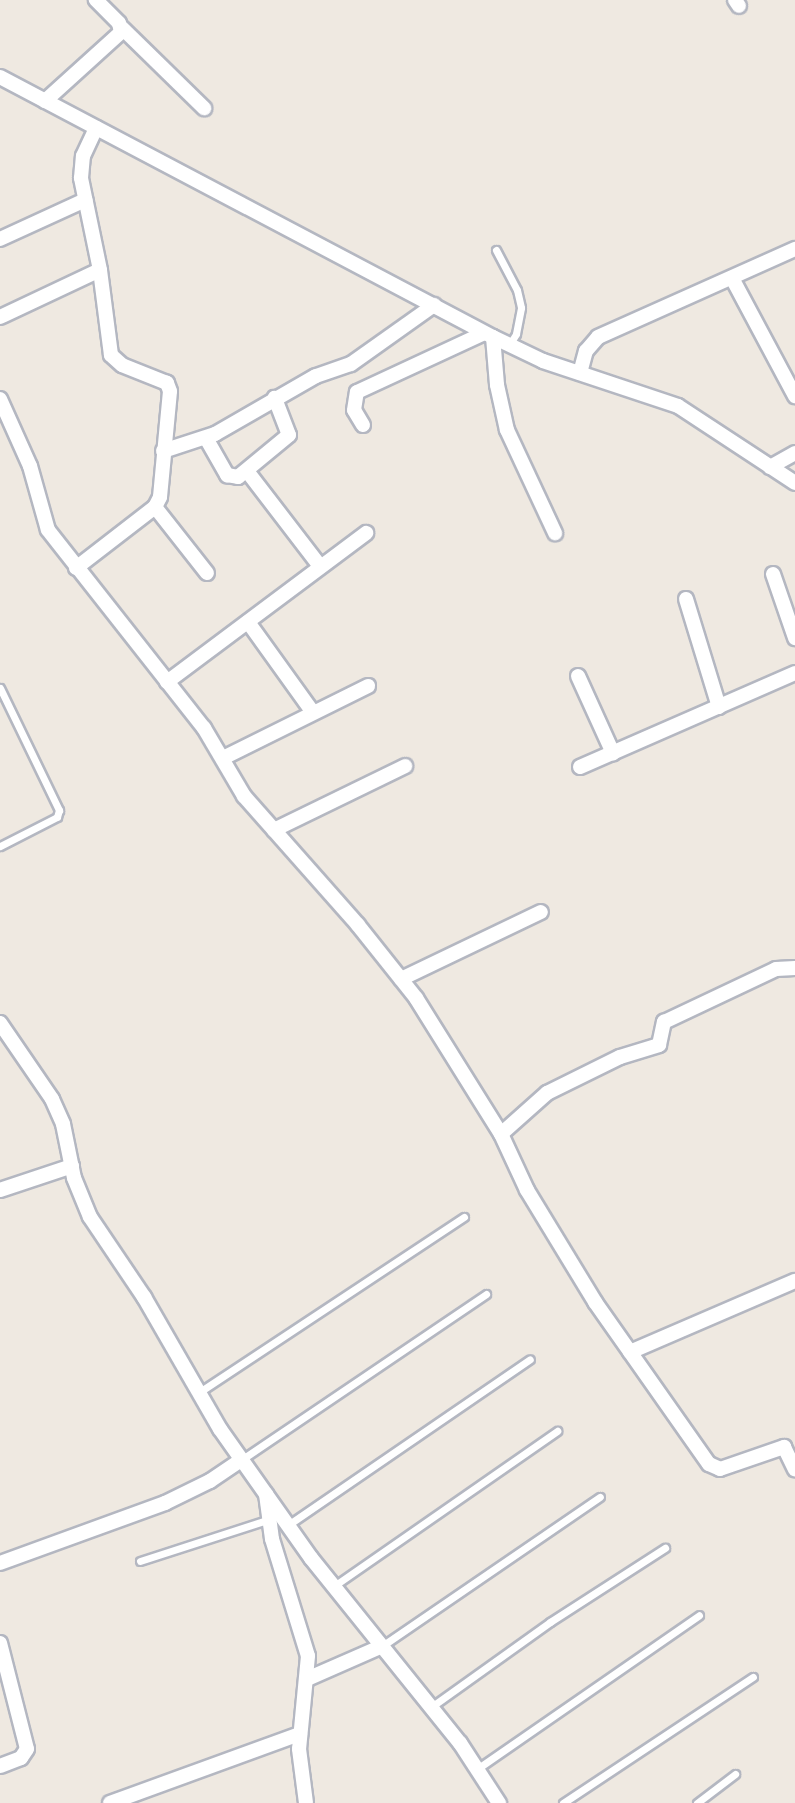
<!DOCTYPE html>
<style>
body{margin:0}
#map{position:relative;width:795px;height:1803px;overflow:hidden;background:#efe9e1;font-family:"Nunito Sans",sans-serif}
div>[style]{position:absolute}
.roads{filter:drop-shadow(2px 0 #b4b7c1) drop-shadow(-2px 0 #b4b7c1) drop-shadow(0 2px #b4b7c1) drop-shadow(0 -2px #b4b7c1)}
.lane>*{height:7px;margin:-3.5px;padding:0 3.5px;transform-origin:3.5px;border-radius:3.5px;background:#fff}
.street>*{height:14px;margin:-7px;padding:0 7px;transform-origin:7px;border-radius:7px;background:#fff}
span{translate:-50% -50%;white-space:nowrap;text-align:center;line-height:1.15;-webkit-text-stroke:6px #fff;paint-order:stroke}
</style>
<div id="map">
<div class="roads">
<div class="lane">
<i style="left:496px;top:250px;width:45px;rotate:62.3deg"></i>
<i style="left:517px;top:290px;width:18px;rotate:77deg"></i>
<i style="left:521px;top:308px;width:26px;rotate:101deg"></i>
<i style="left:516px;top:334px;width:13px;rotate:122deg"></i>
<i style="left:0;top:688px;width:136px;rotate:64.2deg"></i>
<i style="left:59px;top:810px;width:7px;rotate:106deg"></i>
<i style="left:57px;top:817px;width:64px;rotate:153deg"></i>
<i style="left:198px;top:1393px;width:319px;rotate:-33.5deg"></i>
<i style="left:241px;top:1460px;width:296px;rotate:-34.1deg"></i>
<i style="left:288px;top:1525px;width:293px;rotate:-34.4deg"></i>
<i style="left:140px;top:1561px;width:133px;rotate:-17.9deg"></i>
<i style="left:334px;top:1586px;width:272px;rotate:-34.8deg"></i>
<i style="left:382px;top:1646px;width:264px;rotate:-34.4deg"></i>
<i style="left:431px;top:1707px;width:146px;rotate:-35.5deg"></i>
<i style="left:550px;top:1622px;width:137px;rotate:-32.8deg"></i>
<i style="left:477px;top:1769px;width:270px;rotate:-34.7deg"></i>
<i style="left:563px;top:1803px;width:228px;rotate:-33.6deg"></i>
<i style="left:697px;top:1803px;width:48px;rotate:-37.3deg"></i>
</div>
<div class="street">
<i style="left:735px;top:0;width:7px;rotate:56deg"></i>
<i style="left:122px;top:28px;width:115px;rotate:44.3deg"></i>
<i style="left:0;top:77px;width:557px;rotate:27.81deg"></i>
<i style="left:493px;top:337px;width:55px;rotate:25.6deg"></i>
<i style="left:543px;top:361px;width:142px;rotate:18.4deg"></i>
<i style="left:678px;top:406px;width:140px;rotate:33.3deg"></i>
<i style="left:45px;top:101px;width:103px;rotate:-42.2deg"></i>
<i style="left:121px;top:32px;width:9px;rotate:-103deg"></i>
<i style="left:119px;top:23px;width:33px;rotate:-135deg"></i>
<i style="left:0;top:239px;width:94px;rotate:-24.6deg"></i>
<i style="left:732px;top:278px;width:134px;rotate:61.9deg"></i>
<i style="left:0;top:317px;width:110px;rotate:-25.2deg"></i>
<i style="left:493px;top:337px;width:48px;rotate:85.2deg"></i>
<i style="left:497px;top:385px;width:46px;rotate:77.5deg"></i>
<i style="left:507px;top:430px;width:114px;rotate:65deg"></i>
<i style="left:580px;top:373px;width:23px;rotate:-75deg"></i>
<i style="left:586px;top:351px;width:18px;rotate:-49deg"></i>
<i style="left:598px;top:337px;width:216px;rotate:-24.1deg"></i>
<i style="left:0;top:399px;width:73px;rotate:65.9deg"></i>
<i style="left:30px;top:466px;width:66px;rotate:74.3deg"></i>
<i style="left:48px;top:530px;width:252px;rotate:51.8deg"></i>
<i style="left:204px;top:728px;width:79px;rotate:59.5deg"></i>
<i style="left:244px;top:796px;width:172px;rotate:48.5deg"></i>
<i style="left:358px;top:925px;width:93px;rotate:51.5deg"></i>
<i style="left:416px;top:998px;width:160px;rotate:58deg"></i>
<i style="left:501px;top:1134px;width:62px;rotate:65.1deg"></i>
<i style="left:527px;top:1190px;width:131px;rotate:58.7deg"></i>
<i style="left:595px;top:1302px;width:198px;rotate:54.9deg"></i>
<i style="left:709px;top:1464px;width:12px;rotate:24deg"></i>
<i style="left:720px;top:1469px;width:68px;rotate:-19deg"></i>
<i style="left:784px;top:1447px;width:25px;rotate:64deg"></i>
<i style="left:363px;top:425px;width:17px;rotate:-121deg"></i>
<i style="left:354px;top:410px;width:18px;rotate:-81deg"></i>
<i style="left:357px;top:392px;width:140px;rotate:-24.9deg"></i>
<i style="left:206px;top:438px;width:43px;rotate:60.4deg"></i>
<i style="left:227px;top:475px;width:11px;rotate:10deg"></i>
<i style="left:238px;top:477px;width:66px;rotate:-39.5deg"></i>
<i style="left:289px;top:435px;width:40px;rotate:-111deg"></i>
<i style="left:163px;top:451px;width:55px;rotate:-18.1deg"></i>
<i style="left:215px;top:434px;width:116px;rotate:-29.9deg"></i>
<i style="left:316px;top:376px;width:37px;rotate:-19deg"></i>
<i style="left:351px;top:364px;width:102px;rotate:-35.4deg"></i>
<i style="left:770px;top:467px;width:29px;rotate:-29deg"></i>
<i style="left:247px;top:471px;width:118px;rotate:52.5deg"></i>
<i style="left:155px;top:507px;width:84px;rotate:51.8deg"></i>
<i style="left:76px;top:568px;width:100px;rotate:-37.7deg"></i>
<i style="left:155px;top:507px;width:11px;rotate:-63deg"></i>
<i style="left:160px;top:497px;width:106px;rotate:-84.6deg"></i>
<i style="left:170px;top:391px;width:9px;rotate:-111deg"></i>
<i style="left:167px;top:383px;width:48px;rotate:-158.2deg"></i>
<i style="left:122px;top:365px;width:15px;rotate:-138deg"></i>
<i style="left:111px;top:355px;width:86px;rotate:-97.4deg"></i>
<i style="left:100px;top:270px;width:94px;rotate:-101.7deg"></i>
<i style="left:81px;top:178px;width:22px;rotate:-85deg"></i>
<i style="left:83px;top:156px;width:31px;rotate:-65deg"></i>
<i style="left:773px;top:574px;width:68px;rotate:71deg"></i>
<i style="left:686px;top:599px;width:113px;rotate:73deg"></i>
<i style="left:248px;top:622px;width:110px;rotate:54.3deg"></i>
<i style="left:578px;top:676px;width:85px;rotate:65.6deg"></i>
<i style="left:167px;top:682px;width:249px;rotate:-36.8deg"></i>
<i style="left:223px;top:758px;width:162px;rotate:-26.4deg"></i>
<i style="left:580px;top:767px;width:235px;rotate:-23.6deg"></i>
<i style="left:274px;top:830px;width:146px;rotate:-26deg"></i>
<i style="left:401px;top:979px;width:155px;rotate:-25.6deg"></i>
<i style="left:0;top:1023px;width:92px;rotate:55.6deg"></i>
<i style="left:52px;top:1099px;width:27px;rotate:66deg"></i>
<i style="left:63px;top:1124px;width:55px;rotate:78.5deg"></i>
<i style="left:74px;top:1178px;width:42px;rotate:67.7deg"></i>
<i style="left:90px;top:1217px;width:97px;rotate:56deg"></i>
<i style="left:144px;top:1297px;width:152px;rotate:60.1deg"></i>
<i style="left:220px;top:1429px;width:158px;rotate:54.8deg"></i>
<i style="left:311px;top:1558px;width:238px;rotate:51.2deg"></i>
<i style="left:460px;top:1743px;width:72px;rotate:57deg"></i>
<i style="left:501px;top:1134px;width:62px;rotate:-41.7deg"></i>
<i style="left:547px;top:1093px;width:81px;rotate:-26.3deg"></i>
<i style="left:620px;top:1057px;width:41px;rotate:-17.1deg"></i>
<i style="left:659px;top:1045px;width:24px;rotate:-78deg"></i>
<i style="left:664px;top:1022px;width:124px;rotate:-25.3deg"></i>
<i style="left:776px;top:969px;width:19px;rotate:-3deg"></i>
<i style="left:0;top:1190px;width:76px;rotate:-18.4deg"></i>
<i style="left:630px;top:1352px;width:180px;rotate:-23.3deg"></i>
<i style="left:266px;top:1494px;width:45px;rotate:82.4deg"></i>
<i style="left:272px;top:1539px;width:122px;rotate:72.9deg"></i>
<i style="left:308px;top:1656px;width:93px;rotate:95.5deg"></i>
<i style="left:299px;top:1749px;width:54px;rotate:82.6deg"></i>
<i style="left:0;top:1563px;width:176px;rotate:-20deg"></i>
<i style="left:165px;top:1503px;width:50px;rotate:-26.1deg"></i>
<i style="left:210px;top:1481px;width:37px;rotate:-34deg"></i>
<i style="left:0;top:1643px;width:109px;rotate:75.7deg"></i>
<i style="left:27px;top:1749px;width:11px;rotate:124deg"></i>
<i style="left:21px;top:1758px;width:22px;rotate:159deg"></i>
<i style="left:307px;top:1679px;width:82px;rotate:-23.7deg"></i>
<i style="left:110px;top:1803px;width:202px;rotate:-20deg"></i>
</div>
</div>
</div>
